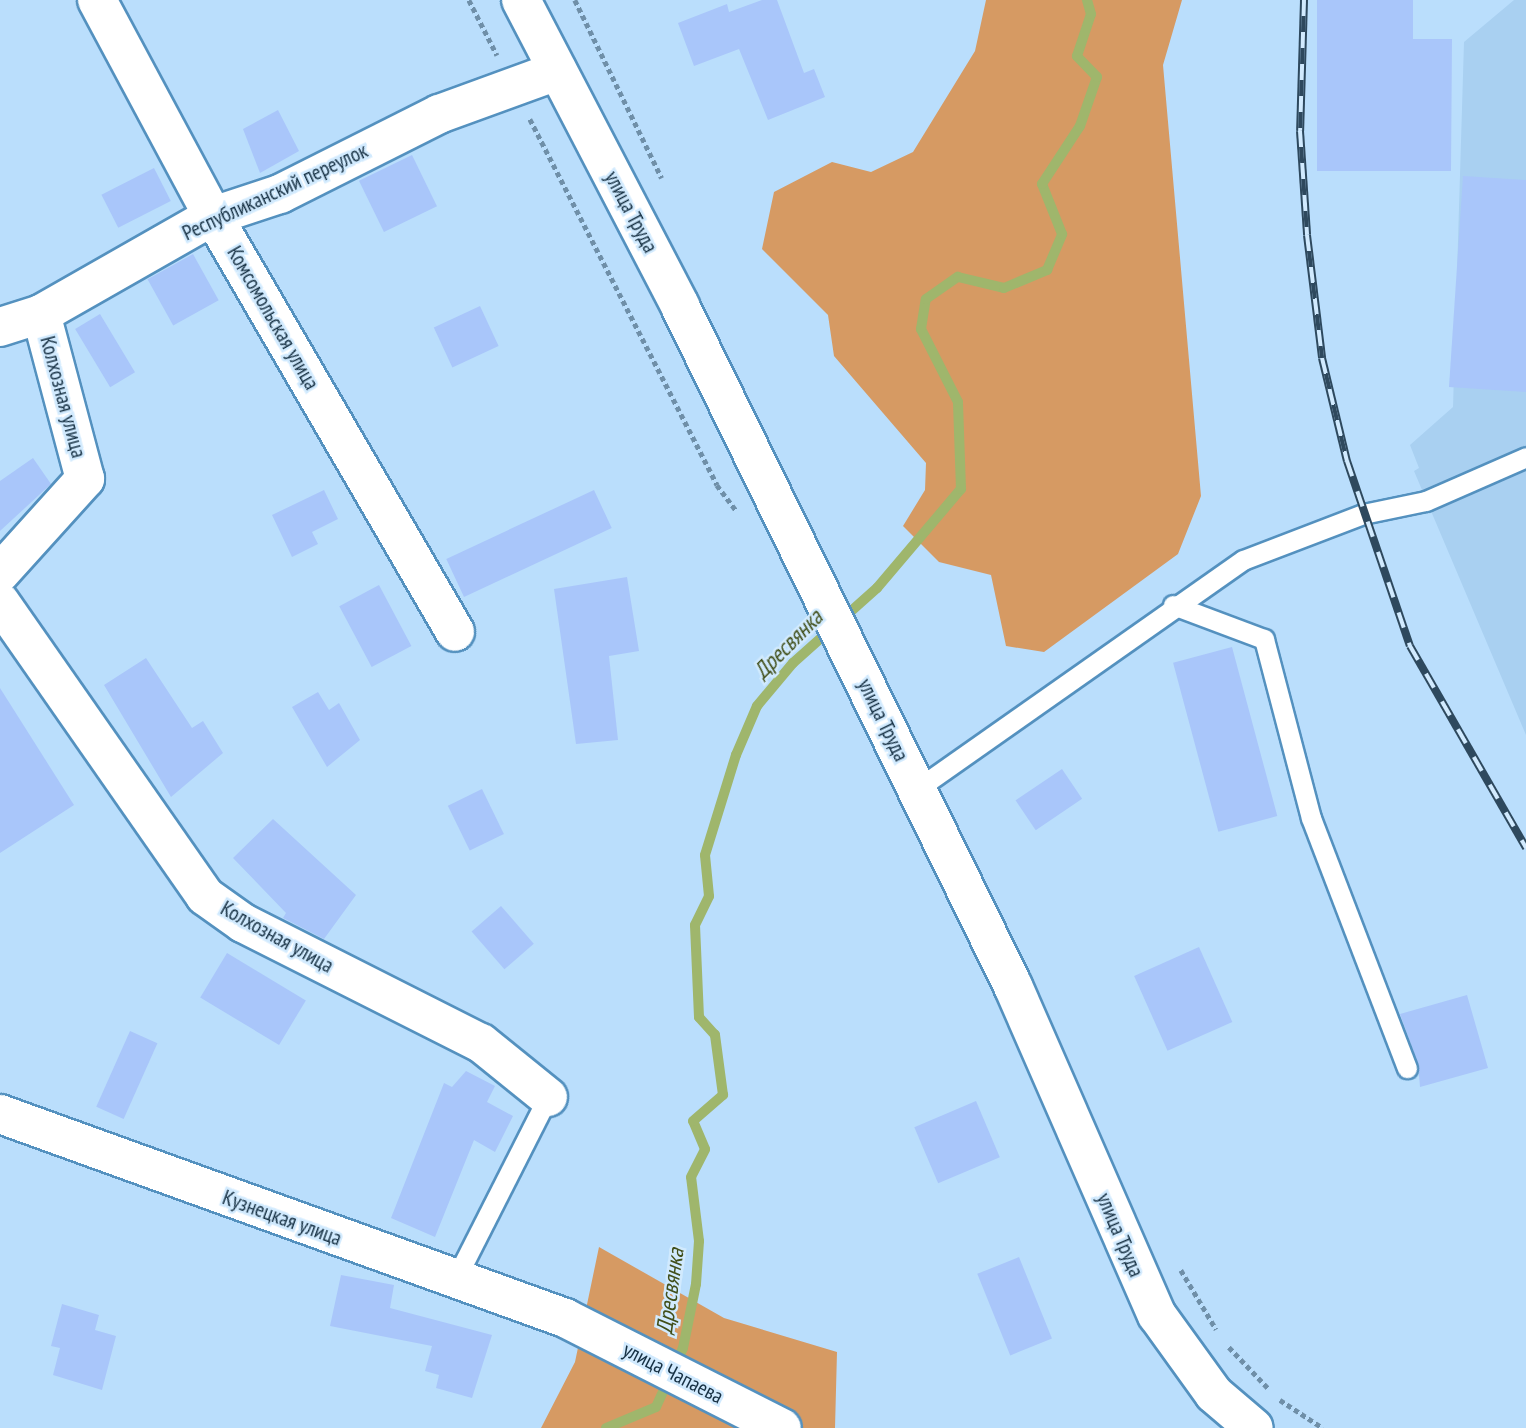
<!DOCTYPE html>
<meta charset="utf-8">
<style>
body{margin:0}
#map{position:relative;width:1526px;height:1428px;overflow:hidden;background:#badefc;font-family:"PT Sans Narrow",sans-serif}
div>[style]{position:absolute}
.built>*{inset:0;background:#a9d0f1}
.forest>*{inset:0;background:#d69a63}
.stream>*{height:10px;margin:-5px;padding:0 5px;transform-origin:5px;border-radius:5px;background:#9fb66c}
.building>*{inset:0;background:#a9c6fa;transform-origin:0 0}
.path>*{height:4.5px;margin-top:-2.25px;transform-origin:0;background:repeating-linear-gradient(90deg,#6f8fa8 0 5px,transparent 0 8.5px)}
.roads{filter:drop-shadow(2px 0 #5491bf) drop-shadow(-2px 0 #5491bf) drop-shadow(0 2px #5491bf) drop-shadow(0 -2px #5491bf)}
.service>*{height:19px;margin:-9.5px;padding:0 9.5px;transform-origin:9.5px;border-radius:9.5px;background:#fff}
.minor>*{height:38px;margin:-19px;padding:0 19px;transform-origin:19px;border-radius:19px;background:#fff}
.tertiary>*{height:38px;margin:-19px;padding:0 19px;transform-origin:19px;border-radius:19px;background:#fff}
.rail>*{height:8px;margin-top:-4px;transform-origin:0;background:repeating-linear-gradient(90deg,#d1eafe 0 16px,#2e495e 0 32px);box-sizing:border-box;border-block:2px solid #2e495e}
span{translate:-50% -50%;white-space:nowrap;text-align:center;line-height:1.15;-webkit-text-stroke:5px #d1eafe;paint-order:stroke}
.street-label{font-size:21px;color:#163043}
.water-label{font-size:23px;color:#414f1a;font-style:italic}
</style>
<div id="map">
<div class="built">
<i style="clip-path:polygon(1514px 0,1526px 0,1526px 735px,1414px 471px,1419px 468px,1410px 445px,1453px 407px,1464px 42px)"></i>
</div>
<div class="forest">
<i style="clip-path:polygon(986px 0,1182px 0,1163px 65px,1201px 496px,1178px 554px,1044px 652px,1006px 646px,991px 575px,939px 562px,903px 526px,925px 490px,926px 463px,834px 356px,828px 315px,762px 249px,774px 192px,832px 162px,871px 172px,913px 152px,975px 51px)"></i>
<i style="clip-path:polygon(599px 1247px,724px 1318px,837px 1352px,835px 1428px,541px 1428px,575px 1362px)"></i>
</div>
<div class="stream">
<i style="left:606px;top:1428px;width:54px;rotate:-22.8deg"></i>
<i style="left:656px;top:1407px;width:65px;rotate:-65.4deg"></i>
<i style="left:683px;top:1348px;width:65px;rotate:-78.5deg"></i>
<i style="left:696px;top:1284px;width:43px;rotate:-86deg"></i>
<i style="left:699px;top:1241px;width:64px;rotate:-97.1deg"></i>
<i style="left:691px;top:1177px;width:31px;rotate:-63deg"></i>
<i style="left:705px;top:1149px;width:30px;rotate:-113deg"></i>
<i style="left:693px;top:1121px;width:40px;rotate:-41deg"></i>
<i style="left:723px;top:1095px;width:61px;rotate:-97.6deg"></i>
<i style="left:715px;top:1035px;width:24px;rotate:-132deg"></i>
<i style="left:699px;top:1017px;width:92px;rotate:-92.5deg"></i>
<i style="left:695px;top:925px;width:32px;rotate:-64deg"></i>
<i style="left:709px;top:896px;width:41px;rotate:-95.6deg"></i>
<i style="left:705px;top:855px;width:105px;rotate:-72.8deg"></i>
<i style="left:736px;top:755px;width:53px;rotate:-66.8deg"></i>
<i style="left:757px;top:706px;width:56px;rotate:-50.1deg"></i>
<i style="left:793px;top:663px;width:113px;rotate:-41.8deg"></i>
<i style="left:877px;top:588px;width:130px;rotate:-49.7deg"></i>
<i style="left:961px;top:489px;width:87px;rotate:-92deg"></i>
<i style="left:958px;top:402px;width:82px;rotate:-116.9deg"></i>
<i style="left:921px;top:329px;width:30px;rotate:-81deg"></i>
<i style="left:926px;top:299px;width:39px;rotate:-35deg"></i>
<i style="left:958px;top:277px;width:47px;rotate:13.4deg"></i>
<i style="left:1004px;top:288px;width:47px;rotate:-22.7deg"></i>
<i style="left:1047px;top:270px;width:39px;rotate:-67deg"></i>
<i style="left:1062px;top:234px;width:54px;rotate:-111.8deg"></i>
<i style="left:1042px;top:184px;width:69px;rotate:-56.8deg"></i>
<i style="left:1080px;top:126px;width:52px;rotate:-70.9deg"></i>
<i style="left:1097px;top:77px;width:29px;rotate:-134deg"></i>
<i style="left:1077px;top:56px;width:44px;rotate:-71.6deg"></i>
<i style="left:1091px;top:14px;width:15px;rotate:-106deg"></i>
</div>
<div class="building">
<i style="clip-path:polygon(762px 0,777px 0,804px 73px,814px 69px,825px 97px,768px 120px,739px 49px,694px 66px,678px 23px,727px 4px,729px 12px)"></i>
<i style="clip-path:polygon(1317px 0,1413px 0,1413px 39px,1452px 39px,1451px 171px,1317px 171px)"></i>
<i style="clip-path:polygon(278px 110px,299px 151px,260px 173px,243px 129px)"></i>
<i style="left:412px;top:155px;width:57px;height:59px;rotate:64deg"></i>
<i style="left:154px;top:168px;width:37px;height:59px;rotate:63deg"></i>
<i style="clip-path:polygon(1463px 176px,1526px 180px,1526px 392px,1449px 387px)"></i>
<i style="left:193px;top:254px;width:53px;height:52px;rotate:61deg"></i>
<i style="left:480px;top:306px;width:44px;height:51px;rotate:65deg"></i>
<i style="left:100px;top:314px;width:68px;height:29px;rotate:59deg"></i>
<i style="clip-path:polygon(33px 458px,51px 484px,0 531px,0 481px)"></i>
<i style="clip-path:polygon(324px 490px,338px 519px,312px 532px,318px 544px,292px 557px,272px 515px)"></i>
<i style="left:594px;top:490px;width:42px;height:163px;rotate:65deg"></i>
<i style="clip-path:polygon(627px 577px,639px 651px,609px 656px,618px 740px,576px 744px,554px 589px)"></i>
<i style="left:379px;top:585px;width:69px;height:45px;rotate:62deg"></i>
<i style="left:1232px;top:647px;width:175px;height:61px;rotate:75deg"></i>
<i style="clip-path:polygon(146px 658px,192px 728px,203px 721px,223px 753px,171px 797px,104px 685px)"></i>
<i style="clip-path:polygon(0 688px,74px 805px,0 853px)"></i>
<i style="clip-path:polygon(318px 692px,329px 710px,339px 703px,360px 740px,327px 767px,292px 707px)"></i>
<i style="left:1062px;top:769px;width:36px;height:56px;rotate:56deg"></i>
<i style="left:482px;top:789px;width:50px;height:38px;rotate:64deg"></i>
<i style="clip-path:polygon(273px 819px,356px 895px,324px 939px,283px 918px,286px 913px,233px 858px)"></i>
<i style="left:501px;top:906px;width:50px;height:39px;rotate:49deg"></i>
<i style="left:1199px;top:947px;width:82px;height:71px;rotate:66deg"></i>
<i style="left:227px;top:953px;width:92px;height:52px;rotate:31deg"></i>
<i style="clip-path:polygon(1467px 995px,1488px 1068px,1420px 1087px,1418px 1064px,1400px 1014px)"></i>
<i style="left:130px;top:1031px;width:30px;height:83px;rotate:24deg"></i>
<i style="clip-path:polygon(466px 1071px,495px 1086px,487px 1102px,513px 1116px,495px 1152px,474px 1140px,435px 1237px,391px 1218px,444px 1083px,452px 1087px)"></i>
<i style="left:976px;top:1101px;width:61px;height:67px;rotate:67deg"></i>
<i style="left:1019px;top:1257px;width:88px;height:45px;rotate:68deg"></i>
<i style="clip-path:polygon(341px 1275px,394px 1285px,390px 1308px,492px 1335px,472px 1398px,436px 1388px,439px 1375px,425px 1371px,432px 1346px,330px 1326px)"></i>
<i style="clip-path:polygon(62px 1304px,99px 1315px,95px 1330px,116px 1336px,102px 1390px,53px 1375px,60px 1348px,51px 1346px)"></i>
</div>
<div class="path">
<i style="left:469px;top:0;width:62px;rotate:63deg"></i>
<i style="left:575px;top:0;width:198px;rotate:64deg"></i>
<i style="left:530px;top:119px;width:411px;rotate:62.9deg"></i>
<i style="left:717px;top:485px;width:31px;rotate:53deg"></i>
<i style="left:1181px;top:1270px;width:69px;rotate:59.3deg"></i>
<i style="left:1229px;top:1347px;width:58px;rotate:46.4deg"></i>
<i style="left:1280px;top:1400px;width:51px;rotate:33.1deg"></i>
</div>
<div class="roads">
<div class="service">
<i style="left:1173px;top:605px;width:97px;rotate:20.5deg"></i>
<i style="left:1264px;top:639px;width:185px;rotate:75.3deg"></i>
<i style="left:1311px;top:818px;width:268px;rotate:69deg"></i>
<i style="left:917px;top:789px;width:398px;rotate:-35.1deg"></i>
<i style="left:1243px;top:560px;width:129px;rotate:-21deg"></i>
<i style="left:1363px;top:514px;width:64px;rotate:-11.7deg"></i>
<i style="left:1426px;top:501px;width:109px;rotate:-23.7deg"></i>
<i style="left:454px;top:1282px;width:208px;rotate:-63.1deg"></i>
</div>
<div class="minor">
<i style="left:97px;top:0;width:245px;rotate:61.8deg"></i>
<i style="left:213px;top:216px;width:481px;rotate:59.8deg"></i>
<i style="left:0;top:327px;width:43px;rotate:-17.6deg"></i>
<i style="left:41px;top:314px;width:198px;rotate:-29.7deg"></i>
<i style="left:213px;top:216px;width:71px;rotate:-18.2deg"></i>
<i style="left:280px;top:194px;width:178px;rotate:-26.7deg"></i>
<i style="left:439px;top:114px;width:126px;rotate:-20deg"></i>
<i style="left:0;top:573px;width:127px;rotate:-47.9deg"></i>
<i style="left:85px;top:479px;width:171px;rotate:-104.9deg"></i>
<i style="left:0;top:602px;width:358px;rotate:55.1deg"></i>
<i style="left:205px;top:896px;width:47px;rotate:35.4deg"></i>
<i style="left:243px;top:923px;width:267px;rotate:26.8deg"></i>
<i style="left:481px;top:1043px;width:86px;rotate:38.9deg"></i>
<i style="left:0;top:1114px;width:601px;rotate:19.85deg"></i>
<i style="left:565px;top:1318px;width:243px;rotate:26.9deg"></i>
</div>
<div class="tertiary">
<i style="left:521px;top:0;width:345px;rotate:62.5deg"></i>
<i style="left:680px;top:306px;width:757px;rotate:63.91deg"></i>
<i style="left:1013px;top:986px;width:359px;rotate:66.4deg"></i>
<i style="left:1157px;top:1315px;width:97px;rotate:54.2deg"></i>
<i style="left:1214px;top:1394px;width:52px;rotate:40.4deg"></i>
</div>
</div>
<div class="rail">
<i style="left:1304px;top:0;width:131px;rotate:91.7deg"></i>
<i style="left:1300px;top:131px;width:104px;rotate:86.1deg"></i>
<i style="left:1307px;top:235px;width:124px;rotate:83deg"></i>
<i style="left:1322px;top:358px;width:106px;rotate:76.4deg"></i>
<i style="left:1347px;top:461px;width:195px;rotate:71.2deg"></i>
<i style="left:1410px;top:646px;width:233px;rotate:60.1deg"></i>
</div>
<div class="street-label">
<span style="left:275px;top:192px;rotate:-25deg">Республиканский переулок</span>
<span style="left:631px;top:212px;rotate:62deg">улица Труда</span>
<span style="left:273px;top:318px;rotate:60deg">Комсомольская улица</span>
<span style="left:63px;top:397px;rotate:75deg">Колхозная улица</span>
<span style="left:883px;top:720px;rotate:64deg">улица Труда</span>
<span style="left:277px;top:937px;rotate:29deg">Колхозная улица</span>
<span style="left:282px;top:1218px;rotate:20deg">Кузнецкая улица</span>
<span style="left:1120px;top:1235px;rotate:67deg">улица Труда</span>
<span style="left:673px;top:1373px;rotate:27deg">улица Чапаева</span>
</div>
<div class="water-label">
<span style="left:788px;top:644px;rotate:-45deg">Дресвянка</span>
<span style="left:670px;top:1291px;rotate:-82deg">Дресвянка</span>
</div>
</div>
